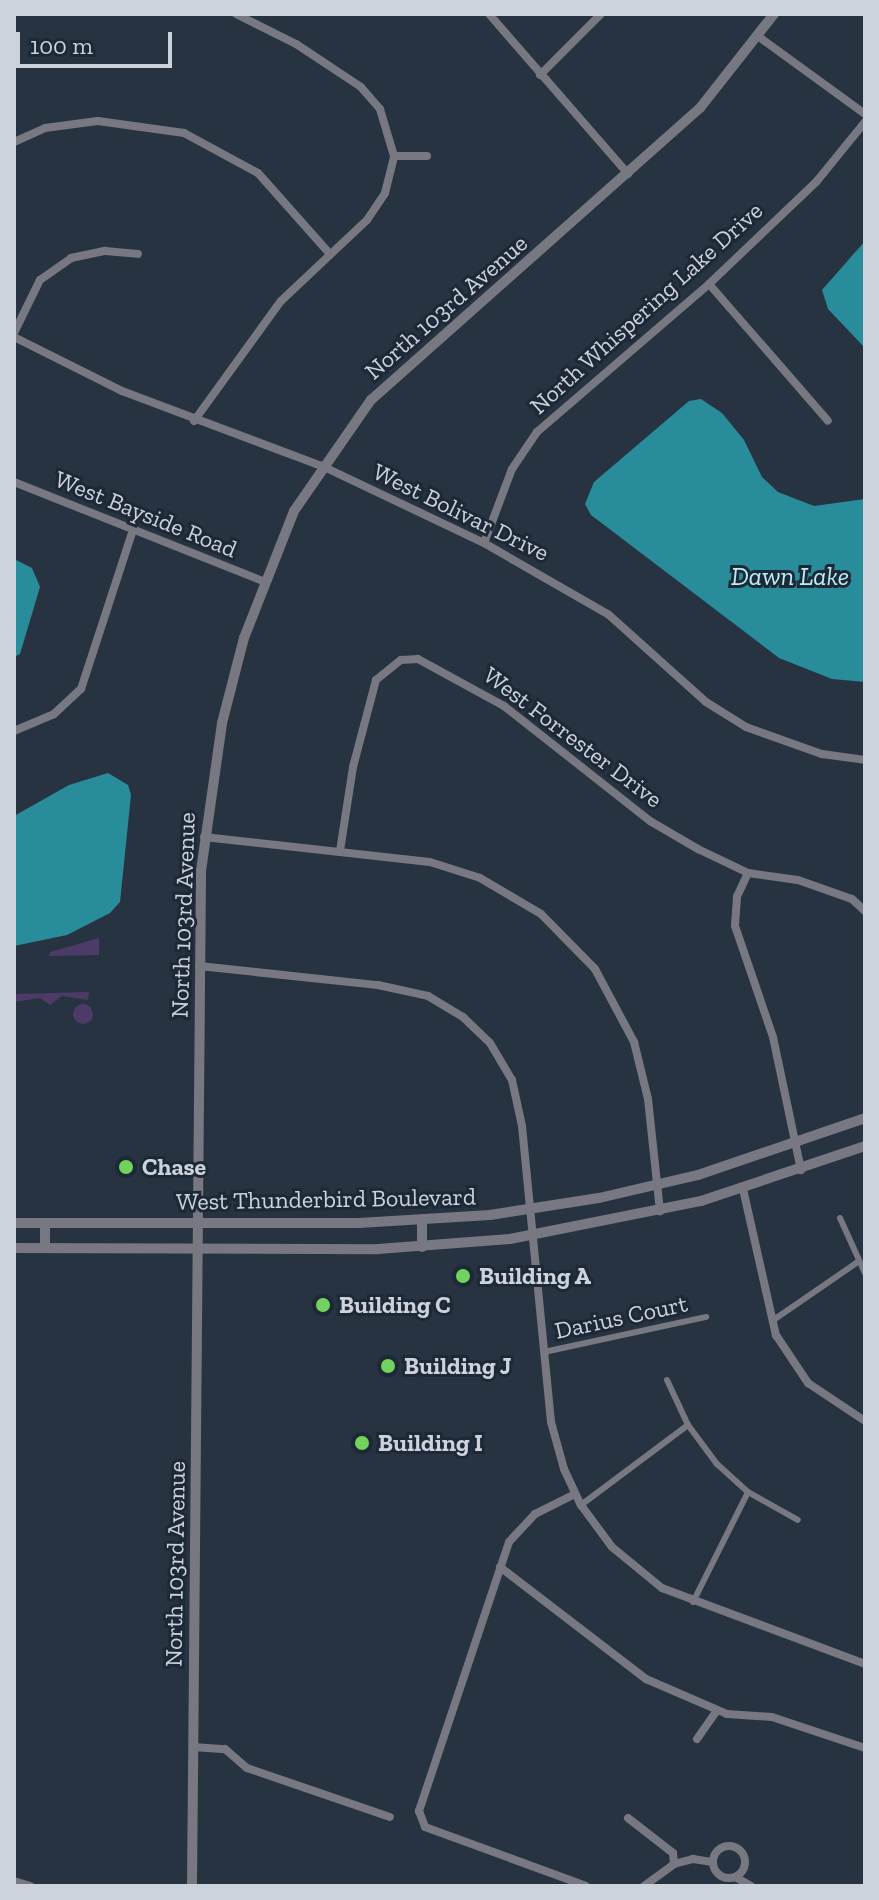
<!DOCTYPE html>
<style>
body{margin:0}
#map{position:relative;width:879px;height:1900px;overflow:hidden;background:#283341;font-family:"Zilla Slab",serif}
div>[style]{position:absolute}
.green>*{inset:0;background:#4c3b66}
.round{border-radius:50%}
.water>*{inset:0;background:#298c9b}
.pedestrian>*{height:6px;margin:-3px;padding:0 3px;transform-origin:3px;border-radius:3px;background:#777881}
.minor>*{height:8px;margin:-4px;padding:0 4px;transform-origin:4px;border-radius:4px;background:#777881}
.minor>.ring{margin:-4px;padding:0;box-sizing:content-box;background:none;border:8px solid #777881;border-radius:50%}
.tertiary>*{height:10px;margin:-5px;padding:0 5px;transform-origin:5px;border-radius:5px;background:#777881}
.dots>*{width:22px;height:22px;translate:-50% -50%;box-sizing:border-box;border:4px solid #1e2937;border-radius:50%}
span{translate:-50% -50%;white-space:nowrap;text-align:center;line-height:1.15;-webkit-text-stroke:6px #1e2937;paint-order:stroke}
.street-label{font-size:24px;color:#ccd3dd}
.poi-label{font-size:24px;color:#ccd3dd;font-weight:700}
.left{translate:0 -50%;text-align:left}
.water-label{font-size:26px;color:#b7eef8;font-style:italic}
.frame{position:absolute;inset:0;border:16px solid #ccd3dd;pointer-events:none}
.scale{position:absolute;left:16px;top:32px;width:156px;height:36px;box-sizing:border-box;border:4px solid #ccd3dd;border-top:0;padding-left:10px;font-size:24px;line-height:28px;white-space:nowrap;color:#ccd3dd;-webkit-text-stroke:6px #1e2937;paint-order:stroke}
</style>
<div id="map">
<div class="green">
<i style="clip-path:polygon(99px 938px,99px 955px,49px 956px,50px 952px)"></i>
<i style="clip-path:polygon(89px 992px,88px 1000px,62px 996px,50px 1005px,40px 998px,14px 1002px,17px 994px)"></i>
<i class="round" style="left:73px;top:1004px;width:20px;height:20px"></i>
</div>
<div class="water">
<i style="clip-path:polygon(865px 241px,865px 348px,828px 309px,822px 290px)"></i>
<i style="clip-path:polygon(701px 399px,722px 413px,744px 440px,762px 477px,778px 492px,814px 506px,865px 499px,865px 682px,832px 679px,779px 658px,591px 515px,585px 504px,594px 482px,689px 401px)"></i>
<i style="clip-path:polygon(14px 559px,32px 568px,40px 587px,20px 654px,14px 657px)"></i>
<i style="clip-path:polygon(108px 773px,128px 785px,131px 795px,120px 902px,110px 913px,67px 935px,14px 946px,14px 816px,69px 785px)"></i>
</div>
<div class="pedestrian">
<i style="left:840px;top:1218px;width:60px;rotate:65.6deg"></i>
<i style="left:772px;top:1321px;width:104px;rotate:-34.5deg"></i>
<i style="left:544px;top:1352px;width:166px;rotate:-12.2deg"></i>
<i style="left:667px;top:1380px;width:50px;rotate:65deg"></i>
<i style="left:688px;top:1425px;width:49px;rotate:53.4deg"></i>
<i style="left:717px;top:1464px;width:42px;rotate:42.1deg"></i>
<i style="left:748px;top:1492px;width:57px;rotate:29.2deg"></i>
<i style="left:581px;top:1505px;width:134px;rotate:-36.8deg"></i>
<i style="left:693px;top:1602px;width:123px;rotate:-63.4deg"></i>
</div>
<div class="minor">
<i style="left:489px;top:14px;width:212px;rotate:49deg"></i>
<i style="left:759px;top:37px;width:131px;rotate:36deg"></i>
<i style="left:540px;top:75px;width:86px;rotate:-45deg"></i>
<i style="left:14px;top:142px;width:34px;rotate:-24deg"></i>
<i style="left:45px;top:128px;width:53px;rotate:-7.5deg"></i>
<i style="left:98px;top:121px;width:87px;rotate:7.9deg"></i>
<i style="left:184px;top:133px;width:84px;rotate:28.4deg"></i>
<i style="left:258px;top:173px;width:107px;rotate:48.4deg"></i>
<i style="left:394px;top:156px;width:33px"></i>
<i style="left:709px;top:284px;width:181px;rotate:49deg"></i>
<i style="left:14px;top:333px;width:59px;rotate:-63.9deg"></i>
<i style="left:40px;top:280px;width:38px;rotate:-35deg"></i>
<i style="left:71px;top:258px;width:35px;rotate:-12deg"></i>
<i style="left:105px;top:251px;width:33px;rotate:5deg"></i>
<i style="left:14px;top:337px;width:121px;rotate:26.6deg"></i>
<i style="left:122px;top:391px;width:214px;rotate:20.6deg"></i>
<i style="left:322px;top:466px;width:179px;rotate:25.4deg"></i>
<i style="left:484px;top:543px;width:144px;rotate:29.9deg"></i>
<i style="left:609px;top:615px;width:130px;rotate:41.9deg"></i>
<i style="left:706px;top:702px;width:47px;rotate:32deg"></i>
<i style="left:746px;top:727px;width:81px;rotate:19.6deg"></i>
<i style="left:822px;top:754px;width:43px;rotate:7.9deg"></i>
<i style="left:194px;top:421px;width:148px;rotate:-54.1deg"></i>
<i style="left:281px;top:301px;width:118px;rotate:-43.3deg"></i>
<i style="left:367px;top:220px;width:32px;rotate:-56deg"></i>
<i style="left:385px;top:193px;width:38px;rotate:-76deg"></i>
<i style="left:394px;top:156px;width:49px;rotate:-106.6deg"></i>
<i style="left:380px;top:109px;width:29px;rotate:-131deg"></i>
<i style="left:361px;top:87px;width:78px;rotate:-146.5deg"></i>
<i style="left:296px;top:44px;width:67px;rotate:-153.4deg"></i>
<i style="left:14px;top:482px;width:268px;rotate:21.7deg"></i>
<i style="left:484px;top:543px;width:79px;rotate:-69.3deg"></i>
<i style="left:512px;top:469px;width:45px;rotate:-56deg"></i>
<i style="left:537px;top:432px;width:227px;rotate:-40.7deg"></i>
<i style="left:709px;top:284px;width:149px;rotate:-43.6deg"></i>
<i style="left:817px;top:181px;width:76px;rotate:-50.9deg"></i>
<i style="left:14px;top:731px;width:43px;rotate:-23deg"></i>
<i style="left:54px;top:714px;width:37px;rotate:-43deg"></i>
<i style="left:81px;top:689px;width:164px;rotate:-71.9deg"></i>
<i style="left:204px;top:837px;width:227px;rotate:6.3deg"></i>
<i style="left:430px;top:862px;width:52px;rotate:17.7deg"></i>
<i style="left:480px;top:878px;width:71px;rotate:30.5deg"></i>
<i style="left:541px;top:914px;width:77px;rotate:45.5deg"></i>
<i style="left:595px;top:969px;width:83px;rotate:61.9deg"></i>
<i style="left:634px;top:1042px;width:59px;rotate:76.2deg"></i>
<i style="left:648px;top:1099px;width:113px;rotate:83.9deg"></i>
<i style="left:340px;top:851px;width:85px;rotate:-81.2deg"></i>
<i style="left:353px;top:767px;width:90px;rotate:-75.2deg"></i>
<i style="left:376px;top:680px;width:32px;rotate:-39deg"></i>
<i style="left:401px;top:660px;width:17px;rotate:-3deg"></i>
<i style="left:418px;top:659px;width:98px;rotate:28.7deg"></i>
<i style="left:504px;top:706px;width:186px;rotate:38.2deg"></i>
<i style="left:650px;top:821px;width:56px;rotate:30.3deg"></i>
<i style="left:698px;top:849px;width:55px;rotate:25.6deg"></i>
<i style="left:748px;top:873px;width:50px;rotate:8deg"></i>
<i style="left:798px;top:880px;width:57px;rotate:19.4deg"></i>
<i style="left:852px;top:899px;width:18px;rotate:43deg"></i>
<i style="left:748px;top:873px;width:26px;rotate:115deg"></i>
<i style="left:737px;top:897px;width:29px;rotate:94deg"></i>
<i style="left:735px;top:926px;width:117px;rotate:71.1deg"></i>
<i style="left:773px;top:1037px;width:136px;rotate:78.1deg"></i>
<i style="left:199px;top:966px;width:180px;rotate:6.1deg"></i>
<i style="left:378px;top:985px;width:51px;rotate:12.4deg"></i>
<i style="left:428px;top:996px;width:41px;rotate:31deg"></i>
<i style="left:463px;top:1017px;width:37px;rotate:44deg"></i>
<i style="left:490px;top:1043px;width:43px;rotate:59.3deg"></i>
<i style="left:512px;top:1080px;width:47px;rotate:77.7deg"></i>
<i style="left:522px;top:1126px;width:297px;rotate:84.4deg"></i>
<i style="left:551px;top:1422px;width:49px;rotate:74.5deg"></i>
<i style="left:564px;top:1469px;width:40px;rotate:65deg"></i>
<i style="left:581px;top:1505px;width:52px;rotate:53.6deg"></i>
<i style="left:612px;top:1547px;width:65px;rotate:39.4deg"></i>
<i style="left:662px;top:1588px;width:217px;rotate:20.5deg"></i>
<i style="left:743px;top:1189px;width:150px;rotate:77.3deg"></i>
<i style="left:776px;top:1335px;width:58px;rotate:56.3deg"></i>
<i style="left:808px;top:1383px;width:69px;rotate:33.7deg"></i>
<i style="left:575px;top:1494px;width:45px;rotate:153.4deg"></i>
<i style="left:535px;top:1514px;width:38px;rotate:133deg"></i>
<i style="left:509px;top:1542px;width:284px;rotate:108.5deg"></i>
<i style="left:419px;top:1811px;width:17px;rotate:69deg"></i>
<i style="left:425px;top:1827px;width:171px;rotate:20.1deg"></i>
<i style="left:500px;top:1567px;width:184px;rotate:37.5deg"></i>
<i style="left:646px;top:1679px;width:88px;rotate:23.4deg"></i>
<i style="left:727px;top:1714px;width:45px;rotate:3.8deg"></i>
<i style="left:772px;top:1717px;width:98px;rotate:18.4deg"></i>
<i style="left:697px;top:1739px;width:35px;rotate:-55deg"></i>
<i style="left:193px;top:1747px;width:32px;rotate:4deg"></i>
<i style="left:225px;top:1749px;width:29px;rotate:41deg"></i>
<i style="left:247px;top:1768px;width:151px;rotate:18.9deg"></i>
<i style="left:628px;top:1818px;width:57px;rotate:37.9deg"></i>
<i style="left:673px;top:1853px;width:11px;rotate:85deg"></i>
<i class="ring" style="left:713px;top:1846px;width:24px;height:24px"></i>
<i style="left:735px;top:1877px;width:18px;rotate:29deg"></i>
<i style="left:14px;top:1881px;width:17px;rotate:17deg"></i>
<i style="left:644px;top:1886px;width:37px;rotate:-36deg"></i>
<i style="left:674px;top:1864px;width:20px;rotate:-15deg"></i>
<i style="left:693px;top:1859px;width:20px;rotate:9deg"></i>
</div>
<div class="tertiary">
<i style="left:422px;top:1221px;width:26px;rotate:90deg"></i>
<i style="left:14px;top:1223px;width:345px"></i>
<i style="left:359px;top:1223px;width:131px;rotate:-3.5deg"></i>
<i style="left:490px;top:1215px;width:110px;rotate:-8.9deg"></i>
<i style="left:599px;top:1198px;width:102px;rotate:-13.1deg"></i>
<i style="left:698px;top:1175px;width:176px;rotate:-18.8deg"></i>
<i style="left:14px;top:1248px;width:364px;rotate:0.2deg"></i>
<i style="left:378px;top:1249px;width:132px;rotate:-4.3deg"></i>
<i style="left:510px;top:1239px;width:195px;rotate:-11.3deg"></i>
<i style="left:701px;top:1201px;width:173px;rotate:-18.5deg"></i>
<i style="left:45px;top:1248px;width:25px;rotate:-90deg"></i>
<i style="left:192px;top:1886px;width:1015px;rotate:-89.49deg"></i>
<i style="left:201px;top:871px;width:149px;rotate:-81.9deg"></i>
<i style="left:222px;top:723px;width:88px;rotate:-75.5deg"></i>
<i style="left:244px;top:638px;width:136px;rotate:-68.5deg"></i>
<i style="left:294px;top:511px;width:135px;rotate:-55.3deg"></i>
<i style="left:371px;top:400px;width:440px;rotate:-41.6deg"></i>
<i style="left:700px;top:108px;width:120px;rotate:-51.8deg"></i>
</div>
<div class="dots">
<i style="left:126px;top:1167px;background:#71d35e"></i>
<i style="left:463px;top:1276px;background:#71d35e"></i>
<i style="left:323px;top:1305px;background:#71d35e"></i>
<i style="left:388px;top:1366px;background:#71d35e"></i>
<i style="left:362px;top:1443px;background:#71d35e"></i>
</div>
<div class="street-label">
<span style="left:446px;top:307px;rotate:-41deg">North 103rd Avenue</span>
<span style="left:646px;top:308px;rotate:-42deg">North Whispering Lake Drive</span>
<span style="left:461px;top:512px;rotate:26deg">West Bolivar Drive</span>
<span style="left:146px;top:514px;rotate:22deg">West Bayside Road</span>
<span style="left:573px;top:737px;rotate:37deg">West Forrester Drive</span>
<span style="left:183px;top:915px;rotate:-88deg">North 103rd Avenue</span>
<span style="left:326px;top:1199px;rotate:-1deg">West Thunderbird Boulevard</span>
<span style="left:621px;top:1317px;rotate:-12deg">Darius Court</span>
<span style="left:175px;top:1564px;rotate:-89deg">North 103rd Avenue</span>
</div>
<div class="poi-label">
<span class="left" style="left:142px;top:1167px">Chase</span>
<span class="left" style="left:479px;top:1276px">Building A</span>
<span class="left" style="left:339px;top:1305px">Building C</span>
<span class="left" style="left:404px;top:1366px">Building J</span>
<span class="left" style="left:378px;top:1443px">Building I</span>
</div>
<div class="water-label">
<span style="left:790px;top:577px">Dawn Lake</span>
</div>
<div class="frame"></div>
<div class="scale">100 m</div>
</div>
